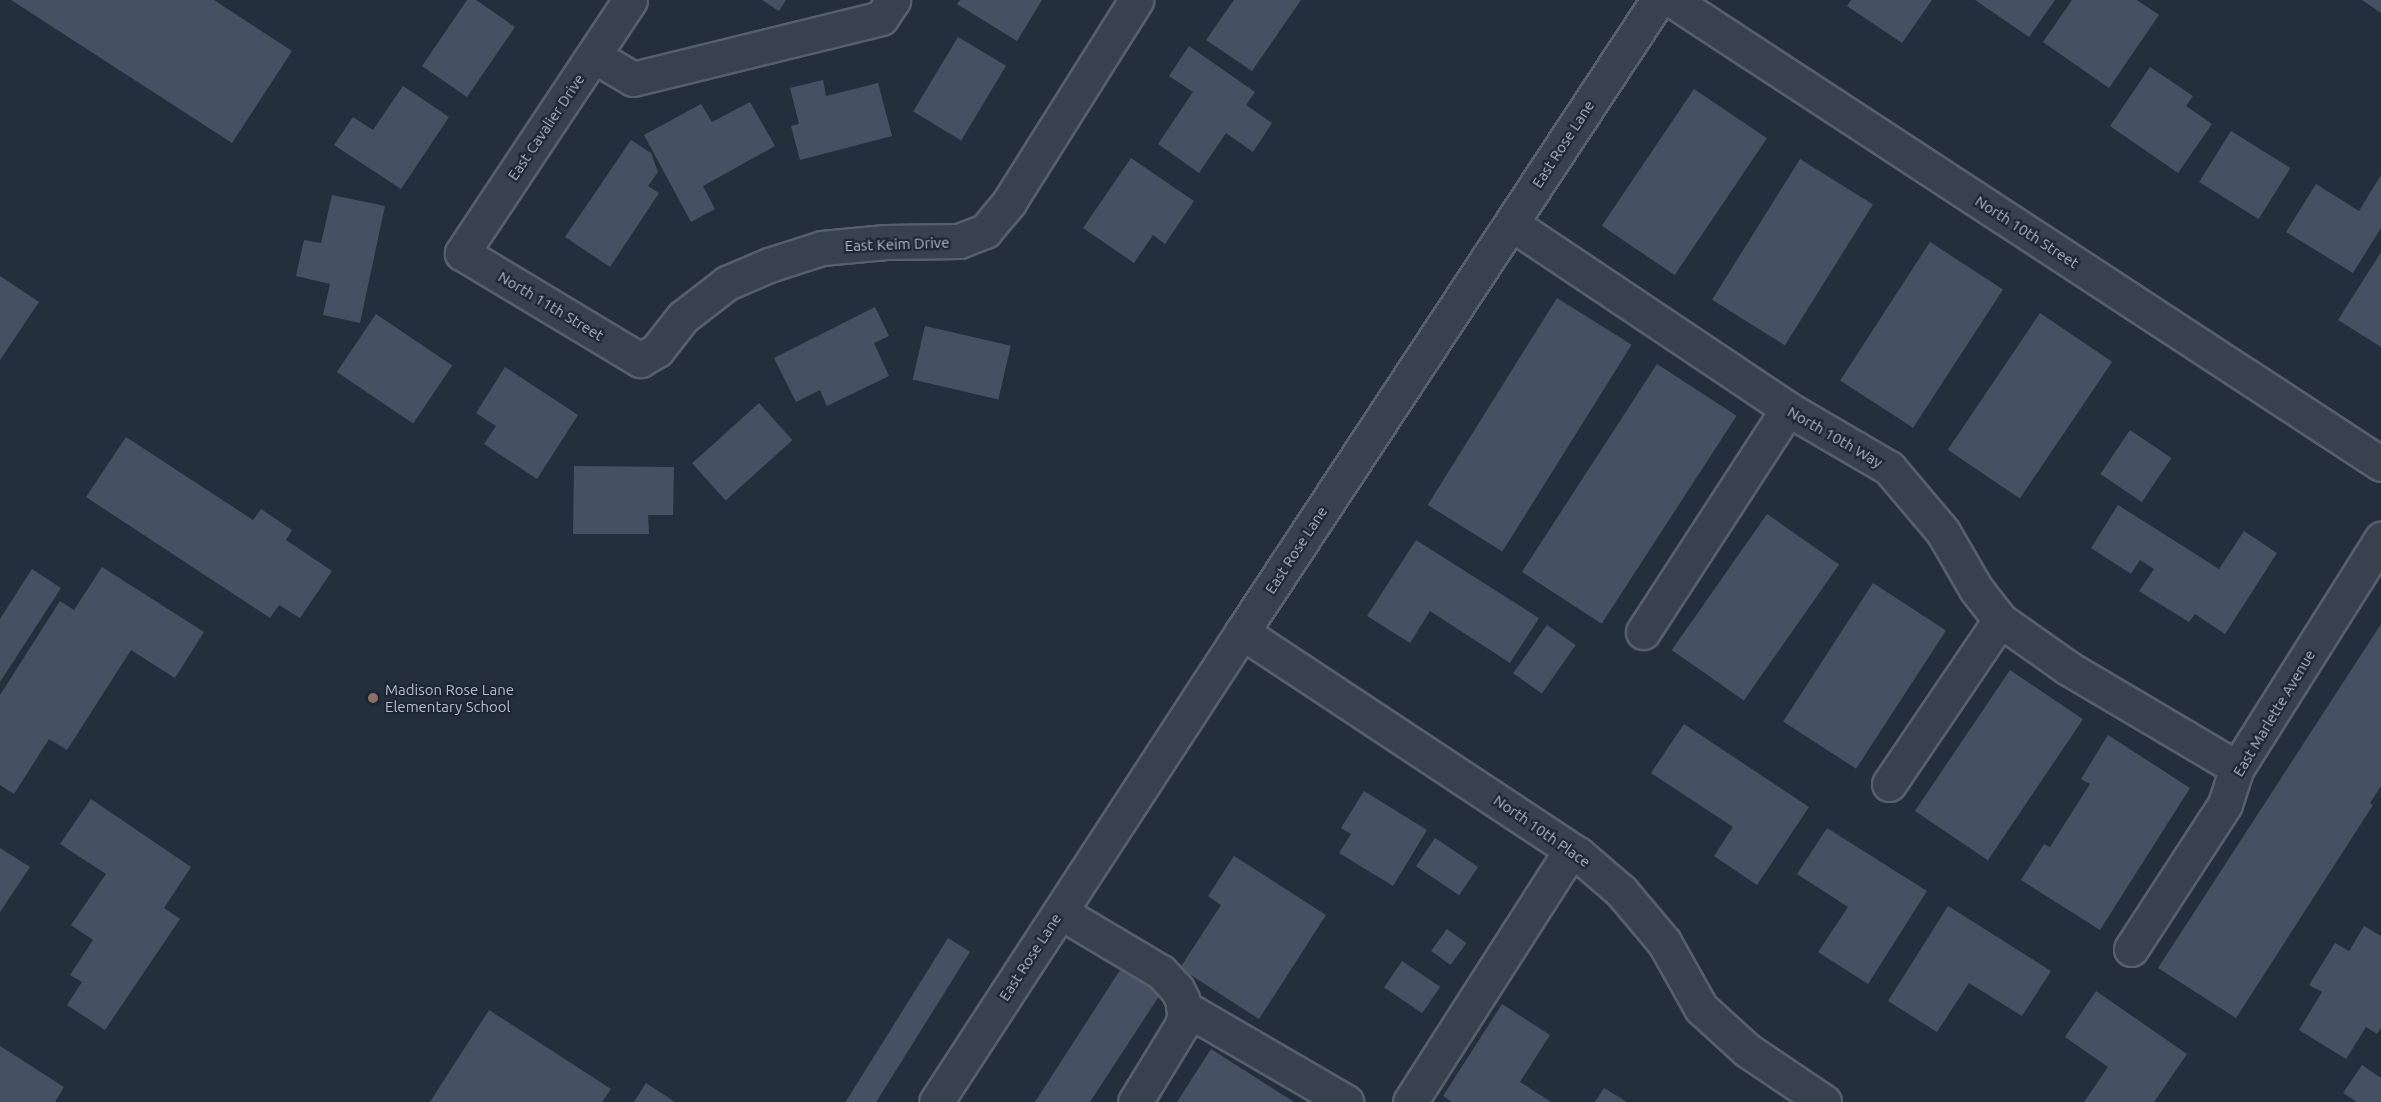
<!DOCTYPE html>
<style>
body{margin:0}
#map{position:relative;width:2381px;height:1102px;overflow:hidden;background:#242f3e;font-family:Ubuntu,sans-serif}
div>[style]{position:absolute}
.building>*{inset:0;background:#455162;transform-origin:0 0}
.roads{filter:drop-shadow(2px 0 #565f6c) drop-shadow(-2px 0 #565f6c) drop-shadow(0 2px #565f6c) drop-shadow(0 -2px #565f6c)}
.minor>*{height:33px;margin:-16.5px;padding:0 16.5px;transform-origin:16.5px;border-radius:16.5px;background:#38414e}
.dots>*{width:16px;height:16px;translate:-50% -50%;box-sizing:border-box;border:3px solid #1d2633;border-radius:50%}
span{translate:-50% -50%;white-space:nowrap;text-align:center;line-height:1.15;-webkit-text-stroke:4.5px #1d2633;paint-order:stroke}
.street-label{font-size:15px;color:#b4bcc9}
.poi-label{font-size:15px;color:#b4bcc9}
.left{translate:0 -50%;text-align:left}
</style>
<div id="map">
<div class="building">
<i style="clip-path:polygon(11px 0,214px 0,292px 51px,232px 143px)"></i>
<i style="clip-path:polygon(467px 0,476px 0,515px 27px,467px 97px,422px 66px)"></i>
<i style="clip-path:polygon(762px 0,786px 0,779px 11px)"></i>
<i style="clip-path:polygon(960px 0,1042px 0,1017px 41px,957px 4px)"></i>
<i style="clip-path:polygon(1234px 0,1301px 0,1252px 71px,1206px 40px)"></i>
<i style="clip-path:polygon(1851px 0,1932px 0,1902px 43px,1847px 6px)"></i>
<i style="clip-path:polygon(1975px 0,2055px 0,2029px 37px)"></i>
<i style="clip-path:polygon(2072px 0,2137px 0,2159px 15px,2109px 88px,2043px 42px)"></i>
<i style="clip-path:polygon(2362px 0,2381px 0,2381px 13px)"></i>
<i style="left:958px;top:37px;width:56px;height:87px;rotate:31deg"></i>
<i style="clip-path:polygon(1189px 46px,1255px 92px,1246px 105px,1272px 123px,1253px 152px,1226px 133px,1199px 173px,1158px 144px,1193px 92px,1169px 76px)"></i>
<i style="clip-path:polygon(2150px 67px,2193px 96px,2186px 106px,2212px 124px,2178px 173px,2110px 126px)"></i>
<i style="clip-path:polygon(823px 80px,826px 96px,878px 83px,892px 136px,800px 160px,791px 126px,799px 124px,790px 88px)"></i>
<i style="clip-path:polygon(403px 86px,449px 117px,401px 189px,334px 145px,353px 117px,373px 130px)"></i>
<i style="left:1694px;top:89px;width:88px;height:165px;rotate:34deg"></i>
<i style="clip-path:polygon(750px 102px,775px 146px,703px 186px,715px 209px,691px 222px,644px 135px,701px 104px,712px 122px)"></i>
<i style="left:2231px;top:131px;width:70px;height:60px;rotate:32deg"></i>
<i style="clip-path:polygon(631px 140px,651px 153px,658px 172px,648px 186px,659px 193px,610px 267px,565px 237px)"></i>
<i style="clip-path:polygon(1131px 158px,1194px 201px,1165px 244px,1153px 235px,1134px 263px,1083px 228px)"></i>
<i style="left:1800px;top:159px;width:86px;height:166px;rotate:32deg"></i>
<i style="clip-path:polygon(2381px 175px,2381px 228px,2353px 273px,2286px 232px,2316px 184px,2359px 211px)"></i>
<i style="clip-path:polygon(332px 195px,385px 206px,360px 323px,323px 315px,330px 284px,296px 276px,304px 240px,321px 243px)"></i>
<i style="left:1930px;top:242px;width:87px;height:165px;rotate:33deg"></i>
<i style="clip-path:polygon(2381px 252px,2381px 347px,2338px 320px)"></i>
<i style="clip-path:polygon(0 276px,39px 302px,0 360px)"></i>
<i style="left:1557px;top:298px;width:88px;height:244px;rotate:32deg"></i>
<i style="clip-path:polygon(875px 307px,889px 336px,874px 343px,889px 376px,827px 406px,820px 390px,796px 402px,774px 358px)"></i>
<i style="left:2040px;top:313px;width:87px;height:165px;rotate:34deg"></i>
<i style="left:376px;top:314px;width:92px;height:70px;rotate:34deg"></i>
<i style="left:925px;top:326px;width:88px;height:55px;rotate:13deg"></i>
<i style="left:1657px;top:364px;width:95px;height:248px;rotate:33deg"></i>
<i style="clip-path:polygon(505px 367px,578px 415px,537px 479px,484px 444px,496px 426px,476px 413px)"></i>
<i style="left:759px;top:403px;width:50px;height:90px;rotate:48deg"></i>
<i style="left:2130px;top:430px;width:50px;height:53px;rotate:34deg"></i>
<i style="clip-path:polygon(126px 437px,253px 520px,261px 509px,292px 530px,286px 540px,332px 571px,300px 618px,279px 605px,270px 618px,86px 497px)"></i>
<i style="clip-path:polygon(574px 466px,674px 467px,673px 515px,648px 515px,649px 534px,573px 534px)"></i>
<i style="clip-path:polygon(2118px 505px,2219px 569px,2244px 531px,2277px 553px,2225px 634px,2195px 614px,2189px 622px,2139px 591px,2154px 569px,2140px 560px,2131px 574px,2091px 548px)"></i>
<i style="left:1767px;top:514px;width:88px;height:166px;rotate:35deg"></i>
<i style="clip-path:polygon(1416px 540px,1539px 618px,1510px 663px,1430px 611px,1410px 643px,1367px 616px)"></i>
<i style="clip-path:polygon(102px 567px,204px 632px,175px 678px,131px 650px,67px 750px,49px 739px,14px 794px,0 785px,0 695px,60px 601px,74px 610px)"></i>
<i style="clip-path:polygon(32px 569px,61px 588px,0 682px,0 619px)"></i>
<i style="left:1873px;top:583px;width:87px;height:165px;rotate:33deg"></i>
<i style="clip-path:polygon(2381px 624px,2381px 786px,2370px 803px,2373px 805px,2236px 1018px,2158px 968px)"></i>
<i style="left:1547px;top:625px;width:35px;height:59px;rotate:35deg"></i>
<i style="left:2010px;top:670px;width:88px;height:170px;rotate:34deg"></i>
<i style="clip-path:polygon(1684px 724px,1809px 807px,1757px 885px,1714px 856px,1733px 827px,1651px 773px)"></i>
<i style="clip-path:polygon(2108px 735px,2190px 788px,2100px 930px,2021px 880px,2044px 844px,2050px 847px,2090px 784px,2081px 779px)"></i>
<i style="clip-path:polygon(1364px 791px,1427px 830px,1393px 886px,1339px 853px,1351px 834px,1341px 828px)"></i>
<i style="clip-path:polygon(91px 799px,191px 867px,164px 908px,180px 919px,105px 1030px,67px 1005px,82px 982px,70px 975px,93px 940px,71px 925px,106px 874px,60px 844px)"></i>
<i style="clip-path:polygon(1827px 828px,1927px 891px,1868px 984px,1818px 952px,1848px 907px,1797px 874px)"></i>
<i style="left:1435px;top:838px;width:52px;height:34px;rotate:34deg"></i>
<i style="clip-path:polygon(0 848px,30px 867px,0 912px)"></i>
<i style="clip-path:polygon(1234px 856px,1326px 915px,1259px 1019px,1180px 968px,1221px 905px,1208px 896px)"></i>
<i style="clip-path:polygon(1948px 906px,2051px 971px,2022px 1016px,1969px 983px,1937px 1032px,1888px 1001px)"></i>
<i style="clip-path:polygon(2364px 926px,2381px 936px,2381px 1028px,2377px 1034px,2366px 1027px,2346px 1059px,2299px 1030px,2322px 992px,2309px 985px,2335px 943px,2349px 951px)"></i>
<i style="left:1447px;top:929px;width:24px;height:27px;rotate:36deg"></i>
<i style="left:948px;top:938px;width:26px;height:195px;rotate:32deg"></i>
<i style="left:1402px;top:961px;width:46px;height:32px;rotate:34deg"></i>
<i style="clip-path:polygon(1122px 967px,1161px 993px,1090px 1102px,1035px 1102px)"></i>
<i style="clip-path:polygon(2096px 991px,2187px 1054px,2154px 1102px,2084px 1102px,2108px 1067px,2065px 1037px)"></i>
<i style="clip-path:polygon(1502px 1004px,1550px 1035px,1520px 1082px,1551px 1102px,1452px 1102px,1443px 1096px)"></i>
<i style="clip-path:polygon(489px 1010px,611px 1089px,602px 1102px,430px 1102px)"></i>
<i style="clip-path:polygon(0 1046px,64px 1087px,55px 1102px,0 1102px)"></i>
<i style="clip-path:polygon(1211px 1049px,1294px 1102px,1177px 1102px)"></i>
<i style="clip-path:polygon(2362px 1065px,2381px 1078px,2381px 1102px,2357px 1102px,2343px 1093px)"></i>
<i style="clip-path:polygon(646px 1083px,675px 1102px,634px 1102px)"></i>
<i style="clip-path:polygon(1604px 1088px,1627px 1102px,1595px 1102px)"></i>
</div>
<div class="roads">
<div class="minor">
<i style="left:630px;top:0;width:304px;rotate:123.6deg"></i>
<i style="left:462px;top:253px;width:208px;rotate:31deg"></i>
<i style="left:640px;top:360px;width:20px;rotate:-30deg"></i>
<i style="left:657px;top:350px;width:42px;rotate:-51.8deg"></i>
<i style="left:683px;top:317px;width:56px;rotate:-37.7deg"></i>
<i style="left:727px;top:283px;width:46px;rotate:-23.2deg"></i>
<i style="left:769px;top:265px;width:56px;rotate:-17.8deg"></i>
<i style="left:822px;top:248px;width:64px;rotate:-5.4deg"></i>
<i style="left:886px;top:242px;width:73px;rotate:-0.8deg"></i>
<i style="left:959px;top:241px;width:28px;rotate:-21deg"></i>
<i style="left:985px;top:231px;width:38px;rotate:-50deg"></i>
<i style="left:1009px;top:202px;width:239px;rotate:-57.8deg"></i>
<i style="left:1672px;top:0;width:847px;rotate:33.2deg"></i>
<i style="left:594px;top:56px;width:45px;rotate:30.5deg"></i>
<i style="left:633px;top:79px;width:255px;rotate:-13.8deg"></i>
<i style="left:881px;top:18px;width:22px;rotate:-56deg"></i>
<i style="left:1512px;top:224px;width:332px;rotate:33.8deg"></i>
<i style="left:1788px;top:409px;width:117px;rotate:30.3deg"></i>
<i style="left:1889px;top:468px;width:84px;rotate:49.8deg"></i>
<i style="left:1943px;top:532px;width:66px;rotate:59.9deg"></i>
<i style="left:1976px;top:589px;width:39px;rotate:52deg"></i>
<i style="left:2000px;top:620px;width:83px;rotate:35.2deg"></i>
<i style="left:2068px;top:668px;width:196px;rotate:30.6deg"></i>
<i style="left:1242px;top:632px;width:403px;rotate:33.5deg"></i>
<i style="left:1578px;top:854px;width:57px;rotate:40.7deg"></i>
<i style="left:1621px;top:891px;width:67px;rotate:49.9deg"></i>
<i style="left:1664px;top:942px;width:76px;rotate:60.7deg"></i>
<i style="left:1701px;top:1008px;width:62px;rotate:42.4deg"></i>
<i style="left:1747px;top:1050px;width:93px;rotate:34deg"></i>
<i style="left:1643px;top:632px;width:266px;rotate:-57deg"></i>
<i style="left:1889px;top:784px;width:198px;rotate:-55.9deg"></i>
<i style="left:1060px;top:912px;width:117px;rotate:30.7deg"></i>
<i style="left:1161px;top:972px;width:23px;rotate:47deg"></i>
<i style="left:1177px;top:989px;width:11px;rotate:63deg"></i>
<i style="left:1182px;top:999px;width:12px;rotate:76deg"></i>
<i style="left:1185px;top:1011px;width:14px;rotate:102deg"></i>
<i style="left:1182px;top:1025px;width:90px;rotate:121.4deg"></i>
<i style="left:2131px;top:949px;width:173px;rotate:-57deg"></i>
<i style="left:2225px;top:804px;width:38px;rotate:-72deg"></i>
<i style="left:2237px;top:768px;width:271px;rotate:-57.8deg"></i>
<i style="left:1183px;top:1007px;width:189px;rotate:30.2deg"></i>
<i style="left:936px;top:1102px;width:561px;rotate:-56.93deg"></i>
<i style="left:1242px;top:632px;width:757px;rotate:-56.65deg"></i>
<i style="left:1410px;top:1102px;width:299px;rotate:-57.4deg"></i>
</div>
</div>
<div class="dots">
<i style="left:373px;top:698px;background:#8d6e63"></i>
</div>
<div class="street-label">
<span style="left:546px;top:127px;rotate:-56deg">East Cavalier Drive</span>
<span style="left:1563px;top:144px;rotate:-57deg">East Rose Lane</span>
<span style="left:2027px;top:232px;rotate:33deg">North 10th Street</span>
<span style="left:897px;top:244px;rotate:-2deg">East Keim Drive</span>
<span style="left:551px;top:306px;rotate:31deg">North 11th Street</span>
<span style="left:1835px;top:437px;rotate:30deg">North 10th Way</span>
<span style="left:1296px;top:550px;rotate:-57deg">East Rose Lane</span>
<span style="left:2274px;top:713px;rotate:-59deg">East Marlette Avenue</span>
<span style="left:1542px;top:831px;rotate:35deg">North 10th Place</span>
<span style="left:1030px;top:957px;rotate:-57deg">East Rose Lane</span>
</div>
<div class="poi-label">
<span class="left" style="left:385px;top:698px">Madison Rose Lane<br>Elementary School</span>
</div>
</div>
